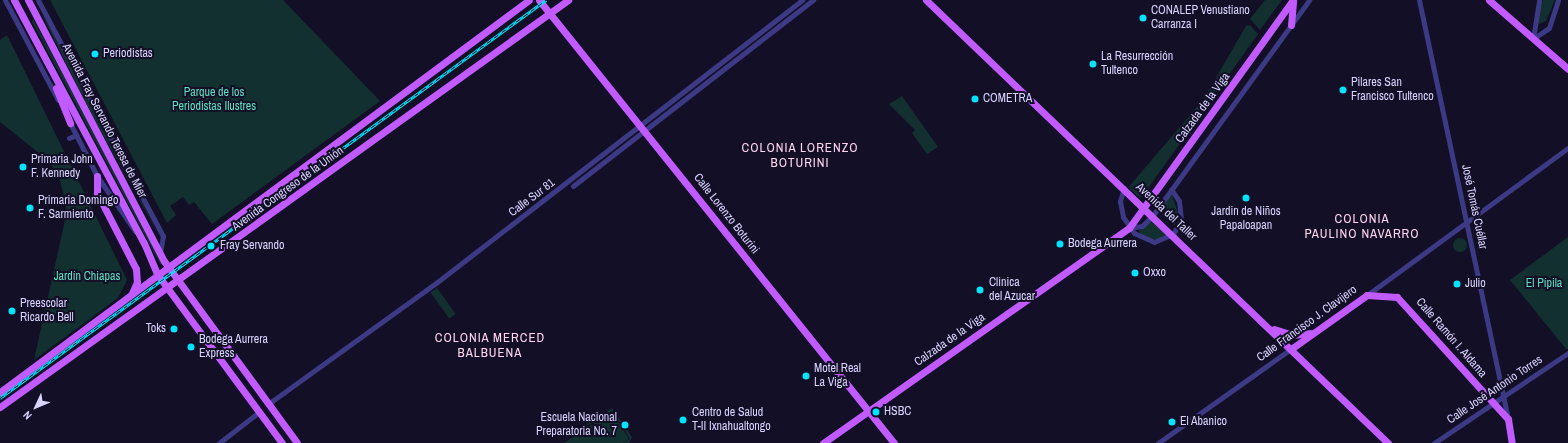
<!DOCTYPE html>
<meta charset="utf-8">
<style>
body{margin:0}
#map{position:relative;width:1568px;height:443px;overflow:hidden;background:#130f26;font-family:"Archivo Narrow",sans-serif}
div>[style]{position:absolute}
.green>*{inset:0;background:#12302f;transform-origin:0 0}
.round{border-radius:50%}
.minor>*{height:5px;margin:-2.5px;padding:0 2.5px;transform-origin:2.5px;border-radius:2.5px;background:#3d3a85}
.major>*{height:7px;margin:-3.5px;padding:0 3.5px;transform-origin:3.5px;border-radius:3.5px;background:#c25bff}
.rail>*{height:3px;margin-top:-1.5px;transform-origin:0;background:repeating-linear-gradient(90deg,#130f26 0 4.5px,#00e5ff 0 9px);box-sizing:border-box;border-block:1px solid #00e5ff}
.dots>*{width:11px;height:11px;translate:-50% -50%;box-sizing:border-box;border:2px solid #130f26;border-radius:50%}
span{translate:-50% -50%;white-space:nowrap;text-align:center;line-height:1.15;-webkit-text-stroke:4px #130f26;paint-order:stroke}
.poi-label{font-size:12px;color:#d9d4ff}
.left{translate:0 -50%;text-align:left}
.right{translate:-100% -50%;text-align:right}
.park-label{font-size:12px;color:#5fe0c0}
.street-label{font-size:12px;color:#d9d4ff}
.neighbourhood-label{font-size:13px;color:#ffd6f0;letter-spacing:1px}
.north{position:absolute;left:16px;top:387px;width:40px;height:40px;-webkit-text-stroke:3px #130f26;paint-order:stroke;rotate:226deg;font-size:11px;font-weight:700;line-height:16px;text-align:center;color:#d9d4ff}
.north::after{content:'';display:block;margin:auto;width:14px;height:18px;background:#d9d4ff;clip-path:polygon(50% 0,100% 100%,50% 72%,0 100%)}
</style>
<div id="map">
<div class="green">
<i style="clip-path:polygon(50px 0,283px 0,380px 101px,212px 224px,194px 202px,189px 205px,183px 197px,170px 206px,176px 215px,167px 223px)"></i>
<i style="clip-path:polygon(1265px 0,1282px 0,1260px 30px,1250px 19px)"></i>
<i style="clip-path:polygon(1543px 0,1555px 0,1546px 21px,1539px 24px,1537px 18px)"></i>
<i style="clip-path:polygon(41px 13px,52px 30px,161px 239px,92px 115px)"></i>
<i style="clip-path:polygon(33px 19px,164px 262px,160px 264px,32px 22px)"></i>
<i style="clip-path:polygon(1250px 25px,1258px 34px,1141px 198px,1135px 194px,1129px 187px,1132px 183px,1203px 100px,1246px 26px)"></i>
<i style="clip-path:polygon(7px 35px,127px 280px,118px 298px,34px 360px,67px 211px,60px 180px,49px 161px,0 122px,0 40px)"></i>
<i style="clip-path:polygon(902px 96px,938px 147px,927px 154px,912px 133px,915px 130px,889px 104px)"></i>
<i style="clip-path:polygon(1171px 193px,1178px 212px,1175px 226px,1158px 211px)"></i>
<i style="clip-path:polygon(1152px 221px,1165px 234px,1164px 236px,1157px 240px,1141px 236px,1139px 230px)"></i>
<i style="clip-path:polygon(1568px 237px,1568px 349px,1566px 349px,1510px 280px)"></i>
<i class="round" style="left:1453px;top:238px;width:14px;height:14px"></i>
<i style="left:437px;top:288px;width:32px;height:8px;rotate:54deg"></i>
<i style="clip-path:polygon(612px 408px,632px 437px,629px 443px,624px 443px,630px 439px,612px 411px,558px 443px)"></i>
<i style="clip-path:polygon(612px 412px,629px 439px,623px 443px,564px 443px)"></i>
</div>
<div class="minor">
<i style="left:5px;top:0;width:113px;rotate:62.1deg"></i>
<i style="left:38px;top:0;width:267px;rotate:62.1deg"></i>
<i style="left:163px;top:236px;width:17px;rotate:100deg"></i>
<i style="left:1419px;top:0;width:427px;rotate:78deg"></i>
<i style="left:1533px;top:39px;width:19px;rotate:-35deg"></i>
<i style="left:1549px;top:28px;width:29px;rotate:-72deg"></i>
<i style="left:1533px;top:39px;width:39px;rotate:-81deg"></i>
<i style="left:69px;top:121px;width:62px;rotate:63deg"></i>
<i style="left:97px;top:176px;width:67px;rotate:55.4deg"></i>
<i style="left:69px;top:138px;width:8px;rotate:-23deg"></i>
<i style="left:573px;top:186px;width:304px;rotate:-37.8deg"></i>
<i style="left:1124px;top:188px;width:14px;rotate:107deg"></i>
<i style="left:1120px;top:201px;width:16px;rotate:79deg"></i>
<i style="left:1123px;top:217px;width:19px;rotate:55deg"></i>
<i style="left:1134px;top:233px;width:22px;rotate:24deg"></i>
<i style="left:1154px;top:242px;width:21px;rotate:-23deg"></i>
<i style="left:1173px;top:234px;width:16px;rotate:-60deg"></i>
<i style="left:1181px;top:220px;width:19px;rotate:-96deg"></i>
<i style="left:1179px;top:201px;width:14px;rotate:-124deg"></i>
<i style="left:1129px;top:228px;width:13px;rotate:-9deg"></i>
<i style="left:1142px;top:226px;width:16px;rotate:-45deg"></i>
<i style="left:1153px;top:215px;width:266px;rotate:-54deg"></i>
<i style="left:1367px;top:295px;width:249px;rotate:-36.2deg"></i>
<i style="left:268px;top:404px;width:207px;rotate:-35.8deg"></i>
<i style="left:436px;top:283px;width:463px;rotate:-37.7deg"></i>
<i style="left:219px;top:443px;width:51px;rotate:-37.8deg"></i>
<i style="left:1158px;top:443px;width:163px;rotate:-35.3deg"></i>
<i style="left:1434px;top:443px;width:161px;rotate:-33.9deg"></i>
</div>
<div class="major">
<i style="left:14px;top:0;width:276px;rotate:61.9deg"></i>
<i style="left:144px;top:243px;width:34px;rotate:67deg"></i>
<i style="left:157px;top:274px;width:210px;rotate:53.5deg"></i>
<i style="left:28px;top:0;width:294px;rotate:62.5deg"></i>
<i style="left:164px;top:261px;width:225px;rotate:53.8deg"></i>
<i style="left:539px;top:0;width:568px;rotate:51.29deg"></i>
<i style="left:926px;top:0;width:640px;rotate:43.8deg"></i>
<i style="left:1489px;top:0;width:105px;rotate:41.1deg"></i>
<i style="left:1291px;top:25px;width:24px;rotate:-85deg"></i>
<i style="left:56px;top:88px;width:38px;rotate:68deg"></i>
<i style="left:97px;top:176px;width:17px;rotate:90deg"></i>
<i style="left:97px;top:193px;width:85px;rotate:62.8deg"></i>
<i style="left:136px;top:269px;width:13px;rotate:86deg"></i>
<i style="left:137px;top:282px;width:12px;rotate:114deg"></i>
<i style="left:1274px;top:329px;width:19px;rotate:18deg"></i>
<i style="left:1292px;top:335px;width:18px;rotate:-6deg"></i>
<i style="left:1291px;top:349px;width:93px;rotate:-35.4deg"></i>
<i style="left:1367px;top:295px;width:30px;rotate:4deg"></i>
<i style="left:1397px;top:297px;width:165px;rotate:47.7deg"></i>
<i style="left:1508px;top:419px;width:24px;rotate:81deg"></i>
<i style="left:0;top:392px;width:658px;rotate:-36.54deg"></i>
<i style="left:0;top:407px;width:699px;rotate:-35.62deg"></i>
<i style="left:823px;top:443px;width:374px;rotate:-35.1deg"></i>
<i style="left:1129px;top:228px;width:281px;rotate:-54.3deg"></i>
</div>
<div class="rail">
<i style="left:0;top:398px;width:676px;rotate:-36.09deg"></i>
</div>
<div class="dots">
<i style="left:1143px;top:18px;background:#00e5ff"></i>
<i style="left:95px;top:54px;background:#00e5ff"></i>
<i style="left:1093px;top:64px;background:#00e5ff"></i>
<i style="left:1343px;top:90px;background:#00e5ff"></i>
<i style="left:975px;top:99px;background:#00e5ff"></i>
<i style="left:23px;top:167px;background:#00e5ff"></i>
<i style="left:1246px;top:198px;background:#00e5ff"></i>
<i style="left:30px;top:208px;background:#00e5ff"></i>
<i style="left:1060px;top:244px;background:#00e5ff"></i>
<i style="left:211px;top:246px;background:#00e5ff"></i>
<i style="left:1135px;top:273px;background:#00e5ff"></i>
<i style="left:1457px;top:284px;background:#00e5ff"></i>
<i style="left:980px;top:290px;background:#00e5ff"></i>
<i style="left:12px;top:311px;background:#00e5ff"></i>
<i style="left:174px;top:329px;background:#00e5ff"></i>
<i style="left:191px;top:347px;background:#00e5ff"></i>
<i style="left:806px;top:376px;background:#00e5ff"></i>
<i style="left:876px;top:412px;background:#00e5ff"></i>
<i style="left:683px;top:420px;background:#00e5ff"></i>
<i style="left:1172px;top:422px;background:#00e5ff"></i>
<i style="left:625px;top:425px;background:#00e5ff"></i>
</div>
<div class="poi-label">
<span class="left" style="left:1151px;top:18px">CONALEP Venustiano<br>Carranza I</span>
<span class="left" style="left:103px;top:54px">Periodistas</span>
<span class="left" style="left:1101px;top:64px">La Resurrección<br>Tultenco</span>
<span class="left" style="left:1351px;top:90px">Pilares San<br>Francisco Tultenco</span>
<span class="left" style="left:983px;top:99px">COMETRA</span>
<span class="left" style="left:31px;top:167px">Primaria John<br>F. Kennedy</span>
<span class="left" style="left:38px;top:208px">Primaria Domingo<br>F. Sarmiento</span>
<span style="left:1246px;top:219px">Jardin de Niños<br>Papaloapan</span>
<span class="left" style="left:1068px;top:244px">Bodega Aurrera</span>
<span class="left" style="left:220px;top:246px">Fray Servando</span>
<span class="left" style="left:1143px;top:273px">Oxxo</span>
<span class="left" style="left:989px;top:290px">Clinica<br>del Azucar</span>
<span class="left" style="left:1465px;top:284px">Julio</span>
<span class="left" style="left:20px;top:311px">Preescolar<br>Ricardo Bell</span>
<span class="right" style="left:166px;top:329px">Toks</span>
<span class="left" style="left:199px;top:347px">Bodega Aurrera<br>Express</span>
<span class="left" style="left:814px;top:376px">Motel Real<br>La Viga</span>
<span class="left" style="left:884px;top:412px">HSBC</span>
<span class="left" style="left:692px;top:420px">Centro de Salud<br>T-II Ixnahualtongo</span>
<span class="right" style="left:617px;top:425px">Escuela Nacional<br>Preparatoria No. 7</span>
<span class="left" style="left:1180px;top:422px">El Abanico</span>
</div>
<div class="park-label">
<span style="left:214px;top:100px">Parque de los<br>Periodistas Ilustres</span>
<span style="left:87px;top:277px">Jardín Chiapas</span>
<span style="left:1544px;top:284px">El Pípila</span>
</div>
<div class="street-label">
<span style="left:1203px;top:108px;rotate:-54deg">Calzada de la Viga</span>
<span style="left:104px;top:121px;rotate:63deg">Avenida Fray Servando Teresa de Mier</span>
<span style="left:288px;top:189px;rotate:-36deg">Avenida Congreso de la Unión</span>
<span style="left:532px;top:198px;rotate:-37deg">Calle Sur 81</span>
<span style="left:1474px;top:207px;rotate:78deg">José Tomás Cuéllar</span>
<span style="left:1166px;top:212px;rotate:43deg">Avenida del Taller</span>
<span style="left:726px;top:214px;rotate:52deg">Calle Lorenzo Boturini</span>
<span style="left:1307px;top:324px;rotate:-36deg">Calle Francisco J. Clavijero</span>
<span style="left:1451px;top:338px;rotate:49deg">Calle Ramón I. Aldama</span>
<span style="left:950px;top:340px;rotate:-35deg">Calzada de la Viga</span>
<span style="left:1495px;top:390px;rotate:-34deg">Calle José Antonio Torres</span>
</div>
<div class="neighbourhood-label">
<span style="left:800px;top:156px">COLONIA LORENZO<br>BOTURINI</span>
<span style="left:1362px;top:227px">COLONIA<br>PAULINO NAVARRO</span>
<span style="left:490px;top:346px">COLONIA MERCED<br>BALBUENA</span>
</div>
<div class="north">N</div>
</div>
